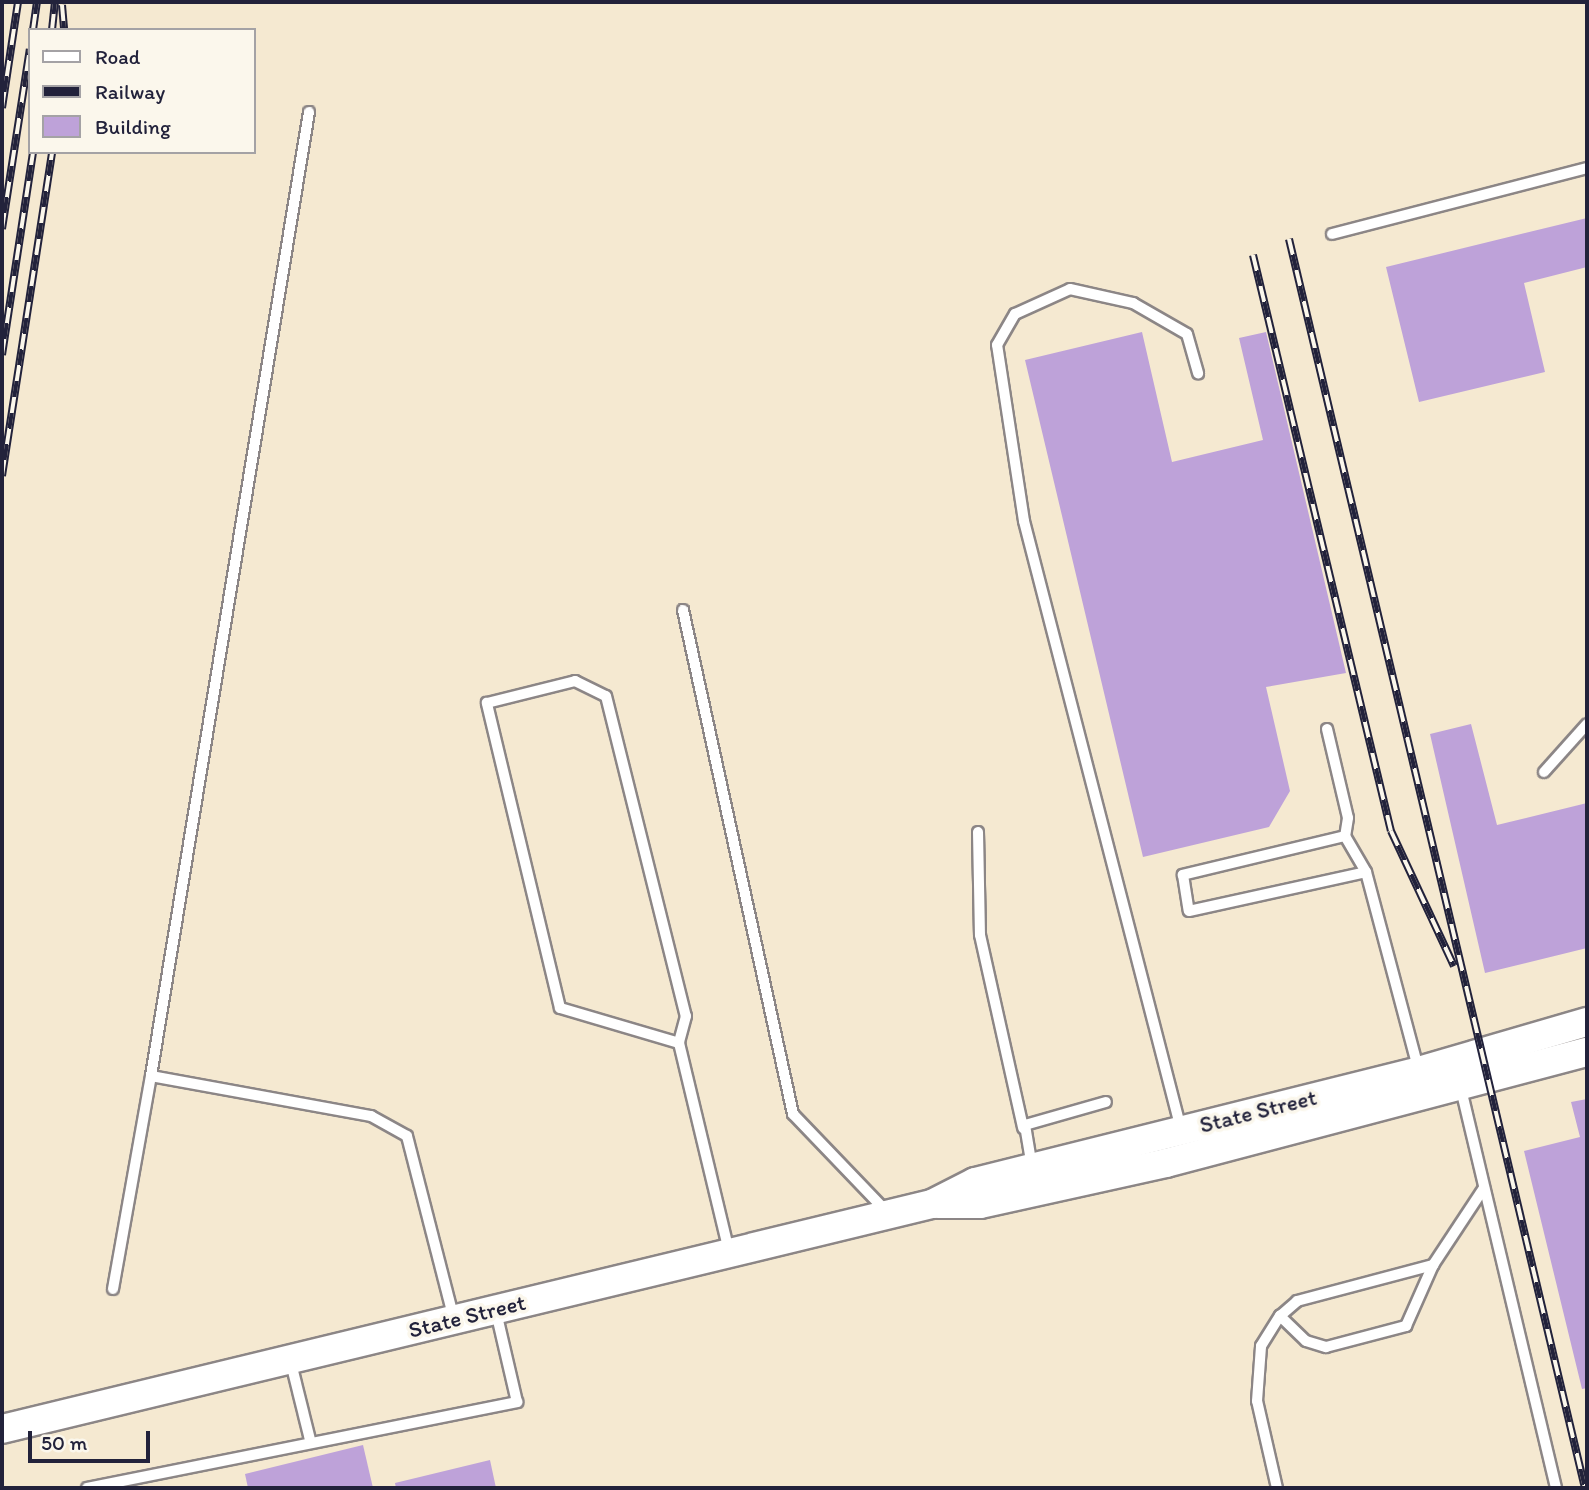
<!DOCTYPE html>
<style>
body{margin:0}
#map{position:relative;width:1589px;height:1490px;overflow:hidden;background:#f5e9d1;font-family:Itim,sans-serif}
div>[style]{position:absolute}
.building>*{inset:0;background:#bea2d9}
.roads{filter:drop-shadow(2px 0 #8c8686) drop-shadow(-2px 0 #8c8686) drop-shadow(0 2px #8c8686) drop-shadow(0 -2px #8c8686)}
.lane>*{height:10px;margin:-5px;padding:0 5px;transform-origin:5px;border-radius:5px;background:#fff}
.secondary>*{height:28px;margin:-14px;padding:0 14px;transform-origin:14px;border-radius:14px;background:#fff}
.rail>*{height:8px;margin-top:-4px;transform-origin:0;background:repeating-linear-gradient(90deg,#fbf7ec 0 16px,#22223b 0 32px);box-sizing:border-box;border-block:2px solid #22223b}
span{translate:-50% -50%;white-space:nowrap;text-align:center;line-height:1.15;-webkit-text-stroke:7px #fbf7ec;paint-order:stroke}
.street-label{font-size:23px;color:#22223b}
.frame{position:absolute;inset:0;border:4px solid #22223b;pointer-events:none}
.legend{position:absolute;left:28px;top:28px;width:228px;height:126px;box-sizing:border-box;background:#fbf7ec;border:2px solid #a4a2a5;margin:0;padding:9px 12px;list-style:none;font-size:21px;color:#22223b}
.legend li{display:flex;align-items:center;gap:14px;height:35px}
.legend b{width:35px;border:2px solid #a4a2a5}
.scale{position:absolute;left:28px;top:1431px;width:122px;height:32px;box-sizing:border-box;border:4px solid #22223b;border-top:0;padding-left:9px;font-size:21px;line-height:24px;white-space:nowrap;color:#22223b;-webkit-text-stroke:5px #fbf7ec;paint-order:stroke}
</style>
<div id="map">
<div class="building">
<i style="clip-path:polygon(1587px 218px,1587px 267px,1524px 283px,1545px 372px,1419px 402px,1386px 267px)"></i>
<i style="clip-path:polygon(1142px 332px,1172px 462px,1263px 440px,1239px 338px,1266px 332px,1346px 673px,1266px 687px,1290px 791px,1269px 827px,1143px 857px,1025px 360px)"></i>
<i style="clip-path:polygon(1471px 724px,1497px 825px,1587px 803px,1587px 948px,1485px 973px,1430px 734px)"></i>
<i style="clip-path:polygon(1587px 1099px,1587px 1388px,1582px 1389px,1524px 1151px,1580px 1137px,1571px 1102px)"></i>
<i style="clip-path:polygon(363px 1445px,373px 1488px,248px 1488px,245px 1474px)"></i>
<i style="clip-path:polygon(490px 1460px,496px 1488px,396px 1488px,395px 1483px)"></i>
</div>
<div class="roads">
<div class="lane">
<i style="left:309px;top:112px;width:977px;rotate:99.31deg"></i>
<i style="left:151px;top:1076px;width:224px;rotate:10.3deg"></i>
<i style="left:371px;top:1116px;width:41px;rotate:29.1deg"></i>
<i style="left:407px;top:1136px;width:189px;rotate:75.6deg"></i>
<i style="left:1332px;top:234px;width:263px;rotate:-14.5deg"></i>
<i style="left:683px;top:610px;width:516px;rotate:77.69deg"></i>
<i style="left:793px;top:1114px;width:134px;rotate:46.2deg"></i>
<i style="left:1327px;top:729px;width:91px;rotate:76.7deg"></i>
<i style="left:1348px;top:818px;width:18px;rotate:99deg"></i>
<i style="left:1345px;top:836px;width:167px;rotate:166.5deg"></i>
<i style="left:1183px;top:875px;width:36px;rotate:81deg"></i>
<i style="left:1189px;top:911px;width:181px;rotate:-12.4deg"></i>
<i style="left:1366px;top:872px;width:203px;rotate:75.1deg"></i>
<i style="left:1544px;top:772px;width:64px;rotate:-48.1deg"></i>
<i style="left:978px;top:832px;width:103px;rotate:88.9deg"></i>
<i style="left:980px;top:935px;width:198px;rotate:77.4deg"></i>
<i style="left:1345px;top:836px;width:42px;rotate:59.7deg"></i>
<i style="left:679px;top:1043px;width:124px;rotate:-163.6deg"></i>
<i style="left:560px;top:1008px;width:314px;rotate:-103.5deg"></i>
<i style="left:487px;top:703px;width:91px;rotate:-14deg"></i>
<i style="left:575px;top:681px;width:34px;rotate:26deg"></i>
<i style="left:606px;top:696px;width:330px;rotate:76deg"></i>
<i style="left:686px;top:1016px;width:28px;rotate:105deg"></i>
<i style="left:679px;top:1043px;width:215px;rotate:76.5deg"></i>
<i style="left:1461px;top:1089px;width:410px;rotate:76.6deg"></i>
<i style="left:1181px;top:1129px;width:628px;rotate:-104.48deg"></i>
<i style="left:1024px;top:521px;width:178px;rotate:-98.7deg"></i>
<i style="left:997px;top:345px;width:36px;rotate:-60deg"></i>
<i style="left:1015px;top:314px;width:60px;rotate:-24.4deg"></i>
<i style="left:1070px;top:289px;width:65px;rotate:12.5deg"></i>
<i style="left:1133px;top:303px;width:62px;rotate:29.9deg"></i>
<i style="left:1187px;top:334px;width:41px;rotate:74.2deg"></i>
<i style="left:1032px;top:1167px;width:43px;rotate:-99.5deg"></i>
<i style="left:1025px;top:1125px;width:84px;rotate:-15.9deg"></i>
<i style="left:113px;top:1289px;width:216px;rotate:-79.9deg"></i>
<i style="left:1280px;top:1316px;width:36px;rotate:44deg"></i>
<i style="left:1306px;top:1341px;width:21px;rotate:17deg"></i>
<i style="left:1326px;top:1347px;width:83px;rotate:-14.7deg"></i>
<i style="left:1406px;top:1326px;width:67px;rotate:-66.1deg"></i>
<i style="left:291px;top:1363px;width:79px;rotate:76.1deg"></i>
<i style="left:87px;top:1488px;width:439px;rotate:-11.3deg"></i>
<i style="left:517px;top:1402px;width:92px;rotate:-103.1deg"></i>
<i style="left:1277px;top:1488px;width:89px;rotate:-102.9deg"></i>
<i style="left:1257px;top:1401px;width:55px;rotate:-85.8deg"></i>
<i style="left:1261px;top:1346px;width:36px;rotate:-58deg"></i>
<i style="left:1280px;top:1316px;width:23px;rotate:-41deg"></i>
<i style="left:1297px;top:1301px;width:141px;rotate:-14.8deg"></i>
<i style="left:1433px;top:1265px;width:92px;rotate:-56.5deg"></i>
</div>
<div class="secondary">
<i style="left:938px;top:1204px;width:42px"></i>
<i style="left:980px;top:1204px;width:190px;rotate:-12.4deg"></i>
<i style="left:1166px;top:1163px;width:435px;rotate:-14.8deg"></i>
<i style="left:2px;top:1429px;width:957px;rotate:-13.6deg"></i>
<i style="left:932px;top:1204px;width:48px;rotate:-27.1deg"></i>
<i style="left:975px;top:1182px;width:458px;rotate:-14deg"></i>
<i style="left:1419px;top:1071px;width:175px;rotate:-16.3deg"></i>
</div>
</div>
<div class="rail">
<i style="left:62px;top:5px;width:25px;rotate:85deg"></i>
<i style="left:33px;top:30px;width:28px;rotate:-82deg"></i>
<i style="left:52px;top:30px;width:28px;rotate:-84deg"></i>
<i style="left:2px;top:108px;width:107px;rotate:-81.4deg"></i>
<i style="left:2px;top:229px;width:182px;rotate:-81.2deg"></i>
<i style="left:1289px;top:239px;width:1284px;rotate:76.67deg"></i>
<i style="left:1253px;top:255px;width:592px;rotate:76.53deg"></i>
<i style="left:1391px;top:831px;width:149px;rotate:65deg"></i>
<i style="left:2px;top:355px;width:205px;rotate:-81.3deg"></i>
<i style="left:2px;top:476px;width:328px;rotate:-81.2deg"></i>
</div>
<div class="street-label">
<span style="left:1258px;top:1111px;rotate:-14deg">State Street</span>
<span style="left:467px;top:1316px;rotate:-14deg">State Street</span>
</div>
<div class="frame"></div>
<ul class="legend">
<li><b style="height:9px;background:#fff"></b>Road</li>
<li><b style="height:9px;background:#22223b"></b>Railway</li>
<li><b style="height:19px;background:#bea2d9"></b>Building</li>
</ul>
<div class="scale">50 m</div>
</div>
